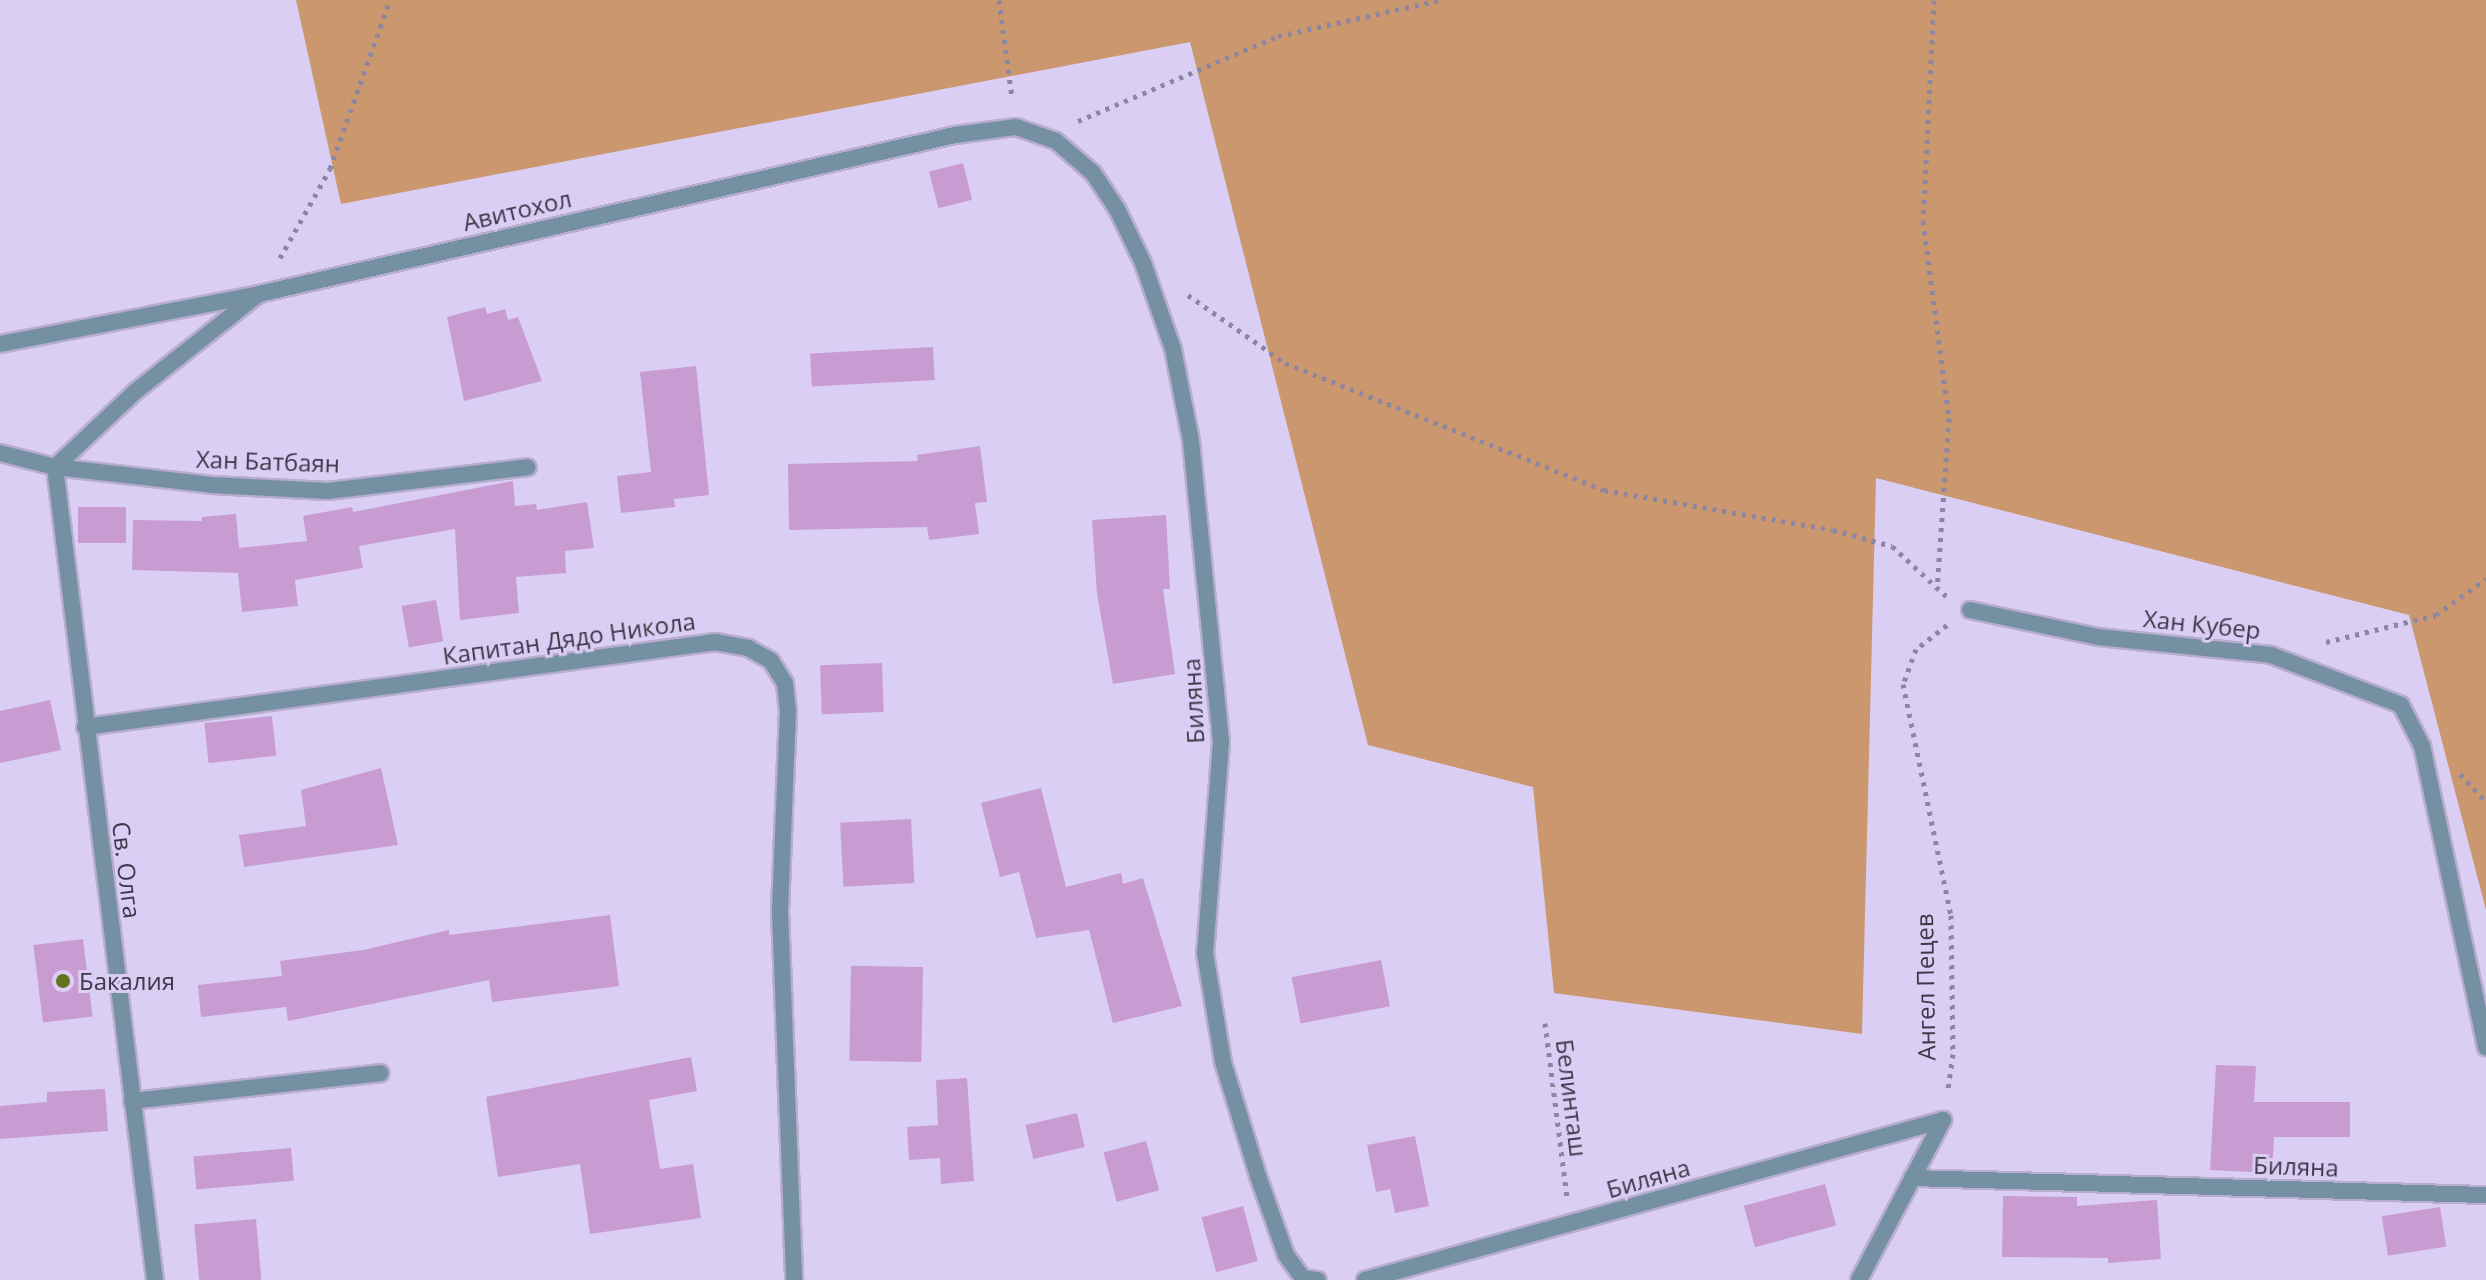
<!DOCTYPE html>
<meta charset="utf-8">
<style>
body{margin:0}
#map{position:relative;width:2486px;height:1280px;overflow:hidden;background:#dacef5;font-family:"Open Sans",sans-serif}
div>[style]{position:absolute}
.green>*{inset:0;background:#ca976f}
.building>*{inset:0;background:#c89cd3;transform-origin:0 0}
.path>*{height:5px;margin-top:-2.5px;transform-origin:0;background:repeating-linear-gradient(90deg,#8e86a1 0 4px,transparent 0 10px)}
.roads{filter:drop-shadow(2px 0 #b7adcf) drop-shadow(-2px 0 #b7adcf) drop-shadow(0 2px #b7adcf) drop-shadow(0 -2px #b7adcf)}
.service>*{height:16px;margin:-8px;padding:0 8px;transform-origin:8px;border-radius:8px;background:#7690a3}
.minor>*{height:16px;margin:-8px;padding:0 8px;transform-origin:8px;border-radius:8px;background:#7690a3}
.dots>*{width:22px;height:22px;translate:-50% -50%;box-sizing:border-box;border:4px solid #dacef5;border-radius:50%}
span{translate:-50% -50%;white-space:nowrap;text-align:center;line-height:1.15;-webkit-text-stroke:6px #dacef5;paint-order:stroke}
.street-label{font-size:24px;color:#3d3948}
.poi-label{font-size:24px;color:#3d3948}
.left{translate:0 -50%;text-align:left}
</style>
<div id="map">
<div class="green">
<i style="clip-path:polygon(296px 0,2486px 0,2486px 910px,2409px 615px,1876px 478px,1862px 1034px,1554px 993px,1533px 787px,1368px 745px,1190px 42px,341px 204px)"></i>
</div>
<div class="building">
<i style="left:963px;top:163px;width:38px;height:35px;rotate:76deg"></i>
<i style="clip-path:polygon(485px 307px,487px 314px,505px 309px,508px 320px,518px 317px,542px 381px,464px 401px,447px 317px)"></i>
<i style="left:933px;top:347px;width:33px;height:123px;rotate:87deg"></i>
<i style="clip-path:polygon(696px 366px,709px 495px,674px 499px,675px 507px,621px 513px,617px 476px,651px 472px,640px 372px)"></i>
<i style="clip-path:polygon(980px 446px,987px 502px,975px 503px,979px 534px,929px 540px,927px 527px,789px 530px,788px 464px,918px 461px,917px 455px)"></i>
<i style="clip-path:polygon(513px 481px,515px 506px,536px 504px,537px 510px,587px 502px,594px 548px,565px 551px,566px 573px,516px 577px,519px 613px,460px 620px,455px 529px,359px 546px,363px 568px,295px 580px,298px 606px,242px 612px,238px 573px,132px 570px,133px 520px,202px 521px,202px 517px,236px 514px,239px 548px,307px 541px,303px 516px,352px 507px,353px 512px)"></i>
<i style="left:78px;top:507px;width:48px;height:36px"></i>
<i style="clip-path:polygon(1166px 515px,1170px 589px,1163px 589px,1175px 674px,1113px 684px,1097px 594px,1092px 520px)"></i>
<i style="left:436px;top:600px;width:42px;height:35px;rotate:80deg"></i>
<i style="left:882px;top:663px;width:49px;height:62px;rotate:88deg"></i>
<i style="clip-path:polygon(50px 700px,61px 750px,0 763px,0 711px)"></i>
<i style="left:272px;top:716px;width:40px;height:68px;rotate:84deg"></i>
<i style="clip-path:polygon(381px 768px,398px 845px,244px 867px,239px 835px,306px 826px,301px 790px)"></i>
<i style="clip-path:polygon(1041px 788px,1066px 887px,1121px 873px,1123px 884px,1143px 878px,1182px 1006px,1113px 1023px,1089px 930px,1036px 938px,1019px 872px,1000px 877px,981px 803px)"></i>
<i style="left:911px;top:819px;width:64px;height:71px;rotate:87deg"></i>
<i style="clip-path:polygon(610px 915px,619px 986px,492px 1002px,489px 980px,288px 1021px,286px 1007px,201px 1017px,198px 985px,282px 976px,280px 961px,363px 950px,449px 930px,449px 935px)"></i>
<i style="left:83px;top:939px;width:78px;height:50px;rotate:83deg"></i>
<i style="left:1381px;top:960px;width:47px;height:91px;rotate:79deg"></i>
<i style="left:923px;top:967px;width:95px;height:72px;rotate:91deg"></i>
<i style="clip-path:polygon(691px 1057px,697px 1091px,649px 1100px,660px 1169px,693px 1164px,701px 1218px,590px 1234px,580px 1164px,498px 1177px,486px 1097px)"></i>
<i style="clip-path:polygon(2216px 1065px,2256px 1066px,2254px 1102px,2350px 1102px,2350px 1137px,2274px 1137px,2272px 1173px,2210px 1170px)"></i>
<i style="clip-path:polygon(967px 1078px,974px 1181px,941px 1184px,940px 1158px,909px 1160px,907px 1127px,938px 1125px,936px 1080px)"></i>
<i style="clip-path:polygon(105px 1089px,108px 1131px,0 1139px,0 1106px,47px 1102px,47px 1092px)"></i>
<i style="left:1077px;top:1113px;width:35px;height:53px;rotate:77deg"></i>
<i style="clip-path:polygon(1415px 1136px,1429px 1206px,1395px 1213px,1390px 1189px,1376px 1192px,1367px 1145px)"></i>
<i style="left:1146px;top:1141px;width:51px;height:44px;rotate:75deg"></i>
<i style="left:291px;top:1148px;width:33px;height:98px;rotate:85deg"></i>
<i style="left:1825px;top:1184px;width:43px;height:84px;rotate:75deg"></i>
<i style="clip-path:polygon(2003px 1196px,2077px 1197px,2077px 1206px,2157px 1200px,2161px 1259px,2108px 1263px,2108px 1258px,2002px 1257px)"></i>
<i style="left:1243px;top:1206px;width:57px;height:43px;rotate:75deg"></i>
<i style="left:2440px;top:1207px;width:40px;height:59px;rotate:81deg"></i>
<i style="left:256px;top:1219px;width:61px;height:62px;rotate:85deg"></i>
</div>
<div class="path">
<i style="left:999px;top:0;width:99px;rotate:82.4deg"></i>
<i style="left:1934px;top:0;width:221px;rotate:92.8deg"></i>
<i style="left:1923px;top:221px;width:199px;rotate:82.5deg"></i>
<i style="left:1949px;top:418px;width:172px;rotate:94deg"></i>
<i style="left:1078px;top:121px;width:217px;rotate:-23deg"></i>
<i style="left:1278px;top:36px;width:166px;rotate:-12.5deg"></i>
<i style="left:280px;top:258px;width:102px;rotate:-60.7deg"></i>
<i style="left:330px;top:169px;width:179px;rotate:-70.5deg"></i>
<i style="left:1188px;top:295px;width:118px;rotate:35deg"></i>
<i style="left:1285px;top:363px;width:343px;rotate:21.7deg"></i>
<i style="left:1604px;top:490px;width:232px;rotate:9.9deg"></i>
<i style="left:1833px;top:530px;width:61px;rotate:15.2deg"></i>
<i style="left:1892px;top:546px;width:74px;rotate:42.8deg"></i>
<i style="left:1947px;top:625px;width:39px;rotate:142deg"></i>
<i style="left:1916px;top:649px;width:37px;rotate:110deg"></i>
<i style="left:1903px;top:684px;width:236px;rotate:78.3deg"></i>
<i style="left:1951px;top:915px;width:139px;rotate:89.2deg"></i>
<i style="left:1953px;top:1054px;width:37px;rotate:98deg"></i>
<i style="left:2326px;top:642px;width:113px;rotate:-13.8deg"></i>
<i style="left:2436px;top:615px;width:62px;rotate:-35.8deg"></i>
<i style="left:2460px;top:774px;width:38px;rotate:47deg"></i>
<i style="left:1545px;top:1023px;width:174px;rotate:82.8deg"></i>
</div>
<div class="roads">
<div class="service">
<i style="left:132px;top:1101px;width:250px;rotate:-6.4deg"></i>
<i style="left:1912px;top:1178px;width:574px;rotate:1.7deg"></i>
</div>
<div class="minor">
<i style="left:0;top:344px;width:264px;rotate:-10.9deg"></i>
<i style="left:259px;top:294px;width:714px;rotate:-12.87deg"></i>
<i style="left:955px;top:135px;width:62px;rotate:-7.5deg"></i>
<i style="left:1016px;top:127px;width:42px;rotate:19.3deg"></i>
<i style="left:1056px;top:141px;width:49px;rotate:40.9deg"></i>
<i style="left:1093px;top:173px;width:43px;rotate:56.3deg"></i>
<i style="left:1117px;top:209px;width:60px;rotate:64.3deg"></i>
<i style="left:1143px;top:263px;width:91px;rotate:70.8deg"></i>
<i style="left:1173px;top:349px;width:94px;rotate:78.9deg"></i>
<i style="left:1191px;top:441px;width:302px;rotate:84.3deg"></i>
<i style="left:1221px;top:742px;width:212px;rotate:94.3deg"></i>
<i style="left:1205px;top:953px;width:110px;rotate:80.6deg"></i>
<i style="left:1223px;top:1062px;width:119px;rotate:72.9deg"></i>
<i style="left:1258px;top:1176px;width:84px;rotate:70.5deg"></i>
<i style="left:1286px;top:1255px;width:29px;rotate:54deg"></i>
<i style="left:1303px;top:1278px;width:15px;rotate:8deg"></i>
<i style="left:0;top:453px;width:57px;rotate:14.3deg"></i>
<i style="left:55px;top:467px;width:158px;rotate:6.5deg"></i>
<i style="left:212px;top:485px;width:116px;rotate:3deg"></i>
<i style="left:328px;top:491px;width:201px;rotate:-6.8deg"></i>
<i style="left:55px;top:467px;width:819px;rotate:82.99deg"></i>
<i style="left:55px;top:467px;width:111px;rotate:-43.2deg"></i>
<i style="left:136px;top:391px;width:152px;rotate:-38.3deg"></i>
<i style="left:1970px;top:610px;width:131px;rotate:11.9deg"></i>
<i style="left:2098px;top:637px;width:174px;rotate:5.9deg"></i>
<i style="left:2271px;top:655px;width:139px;rotate:21deg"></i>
<i style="left:2401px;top:705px;width:46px;rotate:62.9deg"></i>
<i style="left:2422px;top:746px;width:308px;rotate:78deg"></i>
<i style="left:85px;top:727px;width:636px;rotate:-7.68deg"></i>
<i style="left:715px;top:642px;width:34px;rotate:10deg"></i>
<i style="left:748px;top:648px;width:26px;rotate:29deg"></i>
<i style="left:771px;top:661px;width:26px;rotate:58deg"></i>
<i style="left:785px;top:683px;width:28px;rotate:84deg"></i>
<i style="left:788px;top:711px;width:200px;rotate:92.3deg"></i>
<i style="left:780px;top:911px;width:369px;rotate:87.8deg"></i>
<i style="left:1365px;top:1280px;width:600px;rotate:-15.47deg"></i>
<i style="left:1859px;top:1280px;width:181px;rotate:-62.3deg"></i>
</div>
</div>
<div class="dots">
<i style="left:63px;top:981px;background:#63721e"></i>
</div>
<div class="street-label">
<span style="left:517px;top:210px;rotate:-13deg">Авитохол</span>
<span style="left:268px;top:461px;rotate:2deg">Хан Батбаян</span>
<span style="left:2202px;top:624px;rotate:6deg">Хан Кубер</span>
<span style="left:569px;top:638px;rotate:-8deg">Капитан Дядо Никола</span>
<span style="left:1193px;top:701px;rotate:-93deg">Биляна</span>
<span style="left:127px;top:870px;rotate:83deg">Св. Олга</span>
<span style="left:1925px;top:987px;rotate:-91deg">Ангел Пецев</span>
<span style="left:1572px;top:1098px;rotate:83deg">Белинташ</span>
<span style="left:2296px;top:1166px;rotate:2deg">Биляна</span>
<span style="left:1648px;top:1178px;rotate:-16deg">Биляна</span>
</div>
<div class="poi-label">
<span class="left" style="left:79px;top:981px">Бакалия</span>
</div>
</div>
